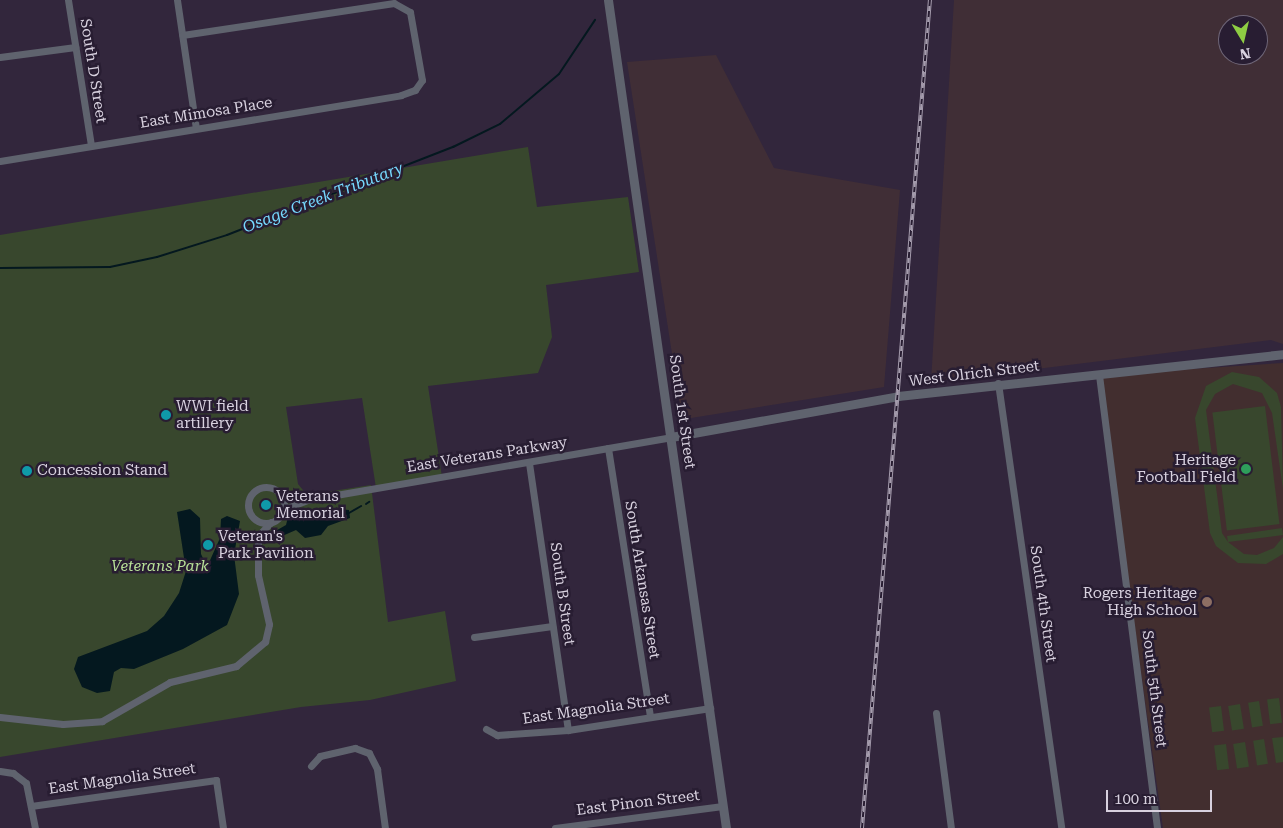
<!DOCTYPE html>
<style>
body{margin:0}
#map{position:relative;width:1283px;height:828px;overflow:hidden;background:#32263c;font-family:"Roboto Serif",serif}
div>[style]{position:absolute}
.industrial>*{inset:0;background:#402e36}
.education>*{inset:0;background:#422e2f}
.green>*{inset:0;background:#38472d;transform-origin:0 0}
.water>*{inset:0;background:#04181f}
.stream>*{height:2px;margin:-1px;padding:0 1px;transform-origin:1px;border-radius:1px;background:#04181f}
.minor>*{height:7px;margin:-3.5px;padding:0 3.5px;transform-origin:3.5px;border-radius:3.5px;background:#5f636e}
.minor>.ring{margin:-3.5px;padding:0;box-sizing:content-box;background:none;border:7px solid #5f636e;border-radius:50%}
.tertiary>*{height:9px;margin:-4.5px;padding:0 4.5px;transform-origin:4.5px;border-radius:4.5px;background:#5f636e}
.rail>*{height:4px;margin-top:-2px;transform-origin:0;background:repeating-linear-gradient(90deg,#281d32 0 5.5px,#a59cad 0 11px);box-sizing:border-box;border-block:1px solid #a59cad}
.dots>*{width:14px;height:14px;translate:-50% -50%;box-sizing:border-box;border:2px solid #281d32;border-radius:50%}
span{translate:-50% -50%;white-space:nowrap;text-align:center;line-height:1.15;-webkit-text-stroke:5px #281d32;paint-order:stroke}
.street-label{font-size:15px;color:#d8d1df}
.poi-label{font-size:15px;color:#d8d1df}
.left{translate:0 -50%;text-align:left}
.right{translate:-100% -50%;text-align:right}
.park-label{font-size:15px;color:#b8e198;font-style:italic}
.water-label{font-size:16px;color:#76d9fe;font-style:italic}
.north{position:absolute;left:1218px;top:15px;width:50px;height:50px;box-sizing:border-box;background:#281d32;border:1px solid #6e6577;border-radius:50%;rotate:171deg;font-size:14px;font-weight:700;line-height:20px;text-align:center;color:#d8d1df}
.north::after{content:'';display:block;margin:auto;width:18px;height:22px;background:#8ecd43;clip-path:polygon(50% 0,100% 100%,50% 72%,0 100%)}
.scale{position:absolute;left:1106px;top:790px;width:106px;height:22px;box-sizing:border-box;border:2px solid #d8d1df;border-top:0;padding-left:6px;font-size:15px;line-height:18px;white-space:nowrap;color:#d8d1df;-webkit-text-stroke:4px #281d32;paint-order:stroke}
</style>
<div id="map">
<div class="industrial">
<i style="clip-path:polygon(evenodd,954px 0,1283px 0,1283px 344px,1271px 340px,931px 382px,954px 0,1228px 25px,1258px 25px,1258px 55px,1228px 55px,1228px 25px)"></i>
<i style="clip-path:polygon(716px 55px,774px 168px,900px 190px,884px 387px,691px 418px,681px 412px,627px 62px)"></i>
</div>
<div class="education">
<i style="clip-path:polygon(1283px 363px,1283px 828px,1163px 828px,1099px 375px)"></i>
</div>
<div class="green">
<i style="clip-path:polygon(528px 147px,537px 207px,628px 197px,639px 272px,546px 285px,552px 337px,538px 373px,428px 386px,442px 477px,376px 488px,362px 398px,286px 407px,298px 484px,307px 495px,371px 485px,388px 622px,445px 611px,456px 681px,370px 700px,301px 707px,0 757px,0 235px)"></i>
<i style="clip-path:polygon(1232px 372px,1259px 377px,1277px 393px,1281px 407px,1283px 489px,1272px 413px,1262px 393px,1233px 384px,1215px 394px,1206px 410px,1222px 533px,1228px 542px,1227px 536px,1282px 528px,1283px 535px,1228px 542px,1244px 554px,1257px 555px,1274px 548px,1283px 537px,1283px 554px,1266px 564px,1238px 563px,1216px 546px,1210px 533px,1195px 418px,1206px 386px)"></i>
<i style="left:1265px;top:406px;width:119px;height:53px;rotate:83deg"></i>
<i style="left:1279px;top:698px;width:25px;height:12px;rotate:83deg"></i>
<i style="left:1259px;top:701px;width:25px;height:11px;rotate:81deg"></i>
<i style="left:1240px;top:704px;width:25px;height:12px;rotate:81deg"></i>
<i style="left:1221px;top:706px;width:25px;height:12px;rotate:83deg"></i>
<i style="clip-path:polygon(1283px 737px,1283px 762px,1276px 763px,1272px 738px)"></i>
<i style="left:1264px;top:739px;width:25px;height:11px;rotate:81deg"></i>
<i style="left:1245px;top:742px;width:25px;height:12px;rotate:81deg"></i>
<i style="left:1226px;top:744px;width:25px;height:12px;rotate:83deg"></i>
</div>
<div class="water">
<i style="clip-path:polygon(190px 509px,200px 518px,201px 554px,207px 567px,220px 538px,221px 519px,227px 516px,240px 521px,234px 555px,239px 594px,227px 625px,183px 649px,134px 669px,121px 668px,114px 672px,110px 691px,97px 693px,82px 687px,74px 669px,78px 657px,147px 631px,164px 616px,179px 593px,186px 571px,177px 512px)"></i>
<i style="clip-path:polygon(338px 509px,349px 510px,350px 518px,328px 526px,321px 535px,305px 538px,296px 530px,273px 540px,272px 533px,286px 525px,288px 517px,322px 516px)"></i>
</div>
<div class="stream">
<i style="left:0;top:268px;width:110px;rotate:-0.5deg"></i>
<i style="left:110px;top:267px;width:48px;rotate:-12deg"></i>
<i style="left:157px;top:257px;width:73px;rotate:-17.4deg"></i>
<i style="left:227px;top:235px;width:243px;rotate:-21.3deg"></i>
<i style="left:453px;top:147px;width:52px;rotate:-26.1deg"></i>
<i style="left:500px;top:124px;width:77px;rotate:-40.3deg"></i>
<i style="left:559px;top:74px;width:65px;rotate:-56.3deg"></i>
<i style="left:366px;top:504px;width:4px;rotate:-34deg"></i>
<i style="left:349px;top:513px;width:14px;rotate:-30deg"></i>
</div>
<div class="minor">
<i style="left:68px;top:0;width:147px;rotate:81deg"></i>
<i style="left:177px;top:0;width:129px;rotate:81.6deg"></i>
<i style="left:0;top:57px;width:76px;rotate:-7.6deg"></i>
<i style="left:0;top:161px;width:406px;rotate:-9.3deg"></i>
<i style="left:401px;top:95px;width:15px;rotate:-20deg"></i>
<i style="left:415px;top:90px;width:12px;rotate:-55deg"></i>
<i style="left:422px;top:80px;width:69px;rotate:-100deg"></i>
<i style="left:410px;top:12px;width:18px;rotate:-151deg"></i>
<i style="left:394px;top:3px;width:214px;rotate:171.4deg"></i>
<i style="left:1099px;top:375px;width:457px;rotate:82.7deg"></i>
<i style="left:998px;top:383px;width:449px;rotate:81.9deg"></i>
<i style="left:608px;top:448px;width:271px;rotate:81.1deg"></i>
<i style="left:529px;top:463px;width:270px;rotate:81.7deg"></i>
<i class="ring" style="left:248px;top:487px;width:29px;height:29px"></i>
<i style="left:281px;top:494px;width:24px;rotate:15deg"></i>
<i style="left:284px;top:509px;width:25px;rotate:-21deg"></i>
<i style="left:307px;top:500px;width:369px;rotate:-9.8deg"></i>
<i style="left:474px;top:637px;width:79px;rotate:-8deg"></i>
<i style="left:936px;top:713px;width:116px;rotate:82.6deg"></i>
<i style="left:0;top:717px;width:63px;rotate:6.3deg"></i>
<i style="left:63px;top:724px;width:39px;rotate:-4deg"></i>
<i style="left:102px;top:721px;width:78px;rotate:-29.8deg"></i>
<i style="left:170px;top:682px;width:68px;rotate:-13.6deg"></i>
<i style="left:236px;top:666px;width:38px;rotate:-40deg"></i>
<i style="left:265px;top:642px;width:18px;rotate:-77deg"></i>
<i style="left:269px;top:624px;width:50px;rotate:-102.7deg"></i>
<i style="left:258px;top:575px;width:39px;rotate:-90deg"></i>
<i style="left:258px;top:536px;width:19px;rotate:-47deg"></i>
<i style="left:486px;top:729px;width:13px;rotate:29deg"></i>
<i style="left:497px;top:735px;width:71px;rotate:-4deg"></i>
<i style="left:568px;top:730px;width:144px;rotate:-8.8deg"></i>
<i style="left:311px;top:766px;width:13px;rotate:-48deg"></i>
<i style="left:320px;top:756px;width:36px;rotate:-13deg"></i>
<i style="left:355px;top:748px;width:15px;rotate:20deg"></i>
<i style="left:369px;top:753px;width:18px;rotate:63deg"></i>
<i style="left:377px;top:769px;width:60px;rotate:82.3deg"></i>
<i style="left:0;top:771px;width:13px;rotate:9deg"></i>
<i style="left:13px;top:773px;width:16px;rotate:38deg"></i>
<i style="left:26px;top:783px;width:46px;rotate:78.7deg"></i>
<i style="left:31px;top:806px;width:187px;rotate:-8deg"></i>
<i style="left:216px;top:780px;width:49px;rotate:81.7deg"></i>
<i style="left:555px;top:828px;width:169px;rotate:-7.5deg"></i>
</div>
<div class="tertiary">
<i style="left:608px;top:0;width:836px;rotate:81.89deg"></i>
<i style="left:671px;top:437px;width:231px;rotate:-10.2deg"></i>
<i style="left:898px;top:396px;width:387px;rotate:-6.2deg"></i>
</div>
<div class="rail">
<i style="left:862px;top:828px;width:831px;rotate:-85.31deg"></i>
</div>
<div class="dots">
<i style="left:166px;top:415px;background:#0f9aa8"></i>
<i style="left:1246px;top:469px;background:#2e9e5b"></i>
<i style="left:27px;top:471px;background:#0f9aa8"></i>
<i style="left:266px;top:505px;background:#0f9aa8"></i>
<i style="left:208px;top:545px;background:#0f9aa8"></i>
<i style="left:1207px;top:602px;background:#8d6e63"></i>
</div>
<div class="street-label">
<span style="left:93px;top:71px;rotate:81deg">South D Street</span>
<span style="left:206px;top:113px;rotate:-9deg">East Mimosa Place</span>
<span style="left:974px;top:374px;rotate:-7deg">West Olrich Street</span>
<span style="left:682px;top:412px;rotate:82deg">South 1st Street</span>
<span style="left:487px;top:455px;rotate:-9deg">East Veterans Parkway</span>
<span style="left:642px;top:580px;rotate:81deg">South Arkansas Street</span>
<span style="left:562px;top:594px;rotate:82deg">South B Street</span>
<span style="left:1043px;top:604px;rotate:82deg">South 4th Street</span>
<span style="left:1154px;top:689px;rotate:83deg">South 5th Street</span>
<span style="left:596px;top:709px;rotate:-8deg">East Magnolia Street</span>
<span style="left:122px;top:779px;rotate:-8deg">East Magnolia Street</span>
<span style="left:638px;top:803px;rotate:-7deg">East Pinon Street</span>
</div>
<div class="poi-label">
<span class="left" style="left:176px;top:415px">WWI field<br>artillery</span>
<span class="right" style="left:1236px;top:469px">Heritage<br>Football Field</span>
<span class="left" style="left:37px;top:471px">Concession Stand</span>
<span class="left" style="left:276px;top:505px">Veterans<br>Memorial</span>
<span class="left" style="left:218px;top:545px">Veteran's<br>Park Pavilion</span>
<span class="right" style="left:1197px;top:602px">Rogers Heritage<br>High School</span>
</div>
<div class="park-label">
<span style="left:160px;top:567px">Veterans Park</span>
</div>
<div class="water-label">
<span style="left:323px;top:198px;rotate:-21deg">Osage Creek Tributary</span>
</div>
<div class="north">N</div>
<div class="scale">100 m</div>
</div>
